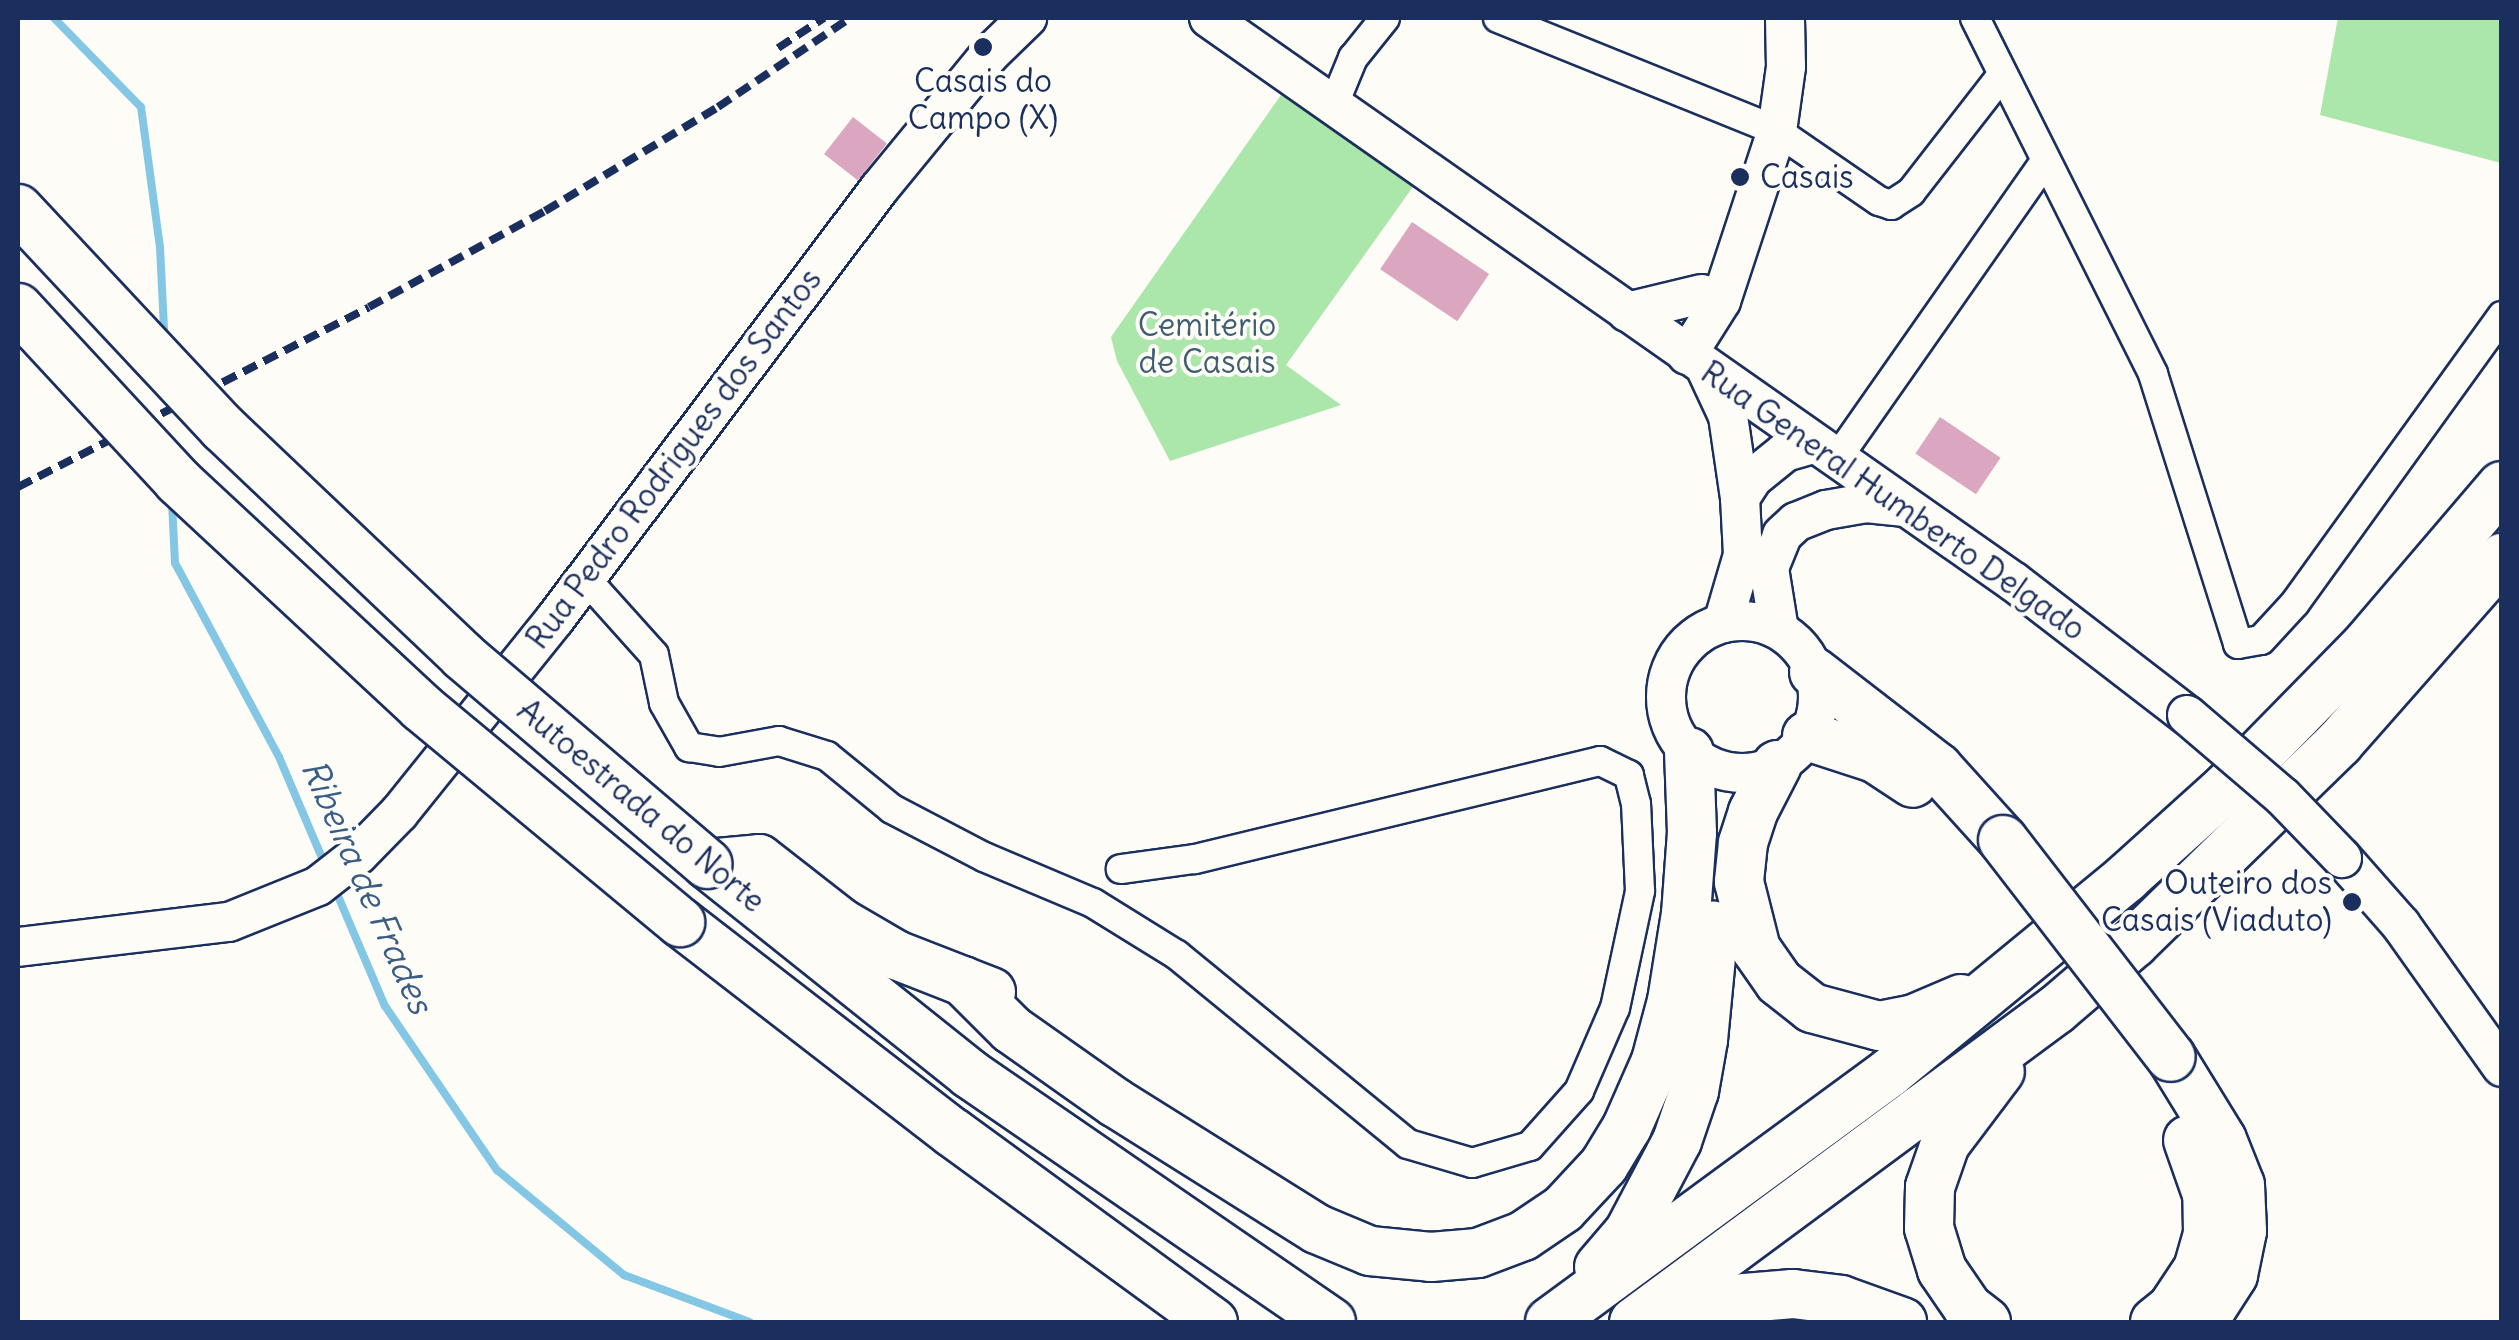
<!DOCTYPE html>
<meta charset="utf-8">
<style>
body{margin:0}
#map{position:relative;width:2519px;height:1340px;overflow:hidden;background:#fdfcf7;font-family:Delius,sans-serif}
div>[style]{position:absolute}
.green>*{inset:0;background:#abe6ab}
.stream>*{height:8px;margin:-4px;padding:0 4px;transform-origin:4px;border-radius:4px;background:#84c7e5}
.building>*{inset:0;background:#dba6bf;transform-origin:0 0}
.roads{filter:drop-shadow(2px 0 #1b2f5e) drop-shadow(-2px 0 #1b2f5e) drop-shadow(0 2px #1b2f5e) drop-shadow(0 -2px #1b2f5e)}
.street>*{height:28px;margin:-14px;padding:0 14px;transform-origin:14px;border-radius:14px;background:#fdfcf7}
.secondary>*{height:38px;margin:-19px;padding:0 19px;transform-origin:19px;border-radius:19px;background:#fdfcf7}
.secondary>.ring{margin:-19px;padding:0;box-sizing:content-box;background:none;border:38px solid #fdfcf7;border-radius:50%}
.highway>*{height:48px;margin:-24px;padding:0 24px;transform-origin:24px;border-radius:24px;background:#fdfcf7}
.rail>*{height:8px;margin-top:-4px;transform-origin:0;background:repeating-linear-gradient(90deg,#1b2f5e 0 15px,transparent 0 23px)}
.bridges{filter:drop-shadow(2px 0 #1b2f5e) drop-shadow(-2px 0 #1b2f5e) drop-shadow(0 2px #1b2f5e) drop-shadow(0 -2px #1b2f5e)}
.secondary-bridge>*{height:38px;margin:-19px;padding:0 19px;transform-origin:19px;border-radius:19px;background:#fdfcf7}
.highway-bridge>*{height:48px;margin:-24px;padding:0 24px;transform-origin:24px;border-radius:24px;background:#fdfcf7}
.dots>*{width:28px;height:28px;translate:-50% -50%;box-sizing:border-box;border:5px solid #fdfcf7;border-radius:50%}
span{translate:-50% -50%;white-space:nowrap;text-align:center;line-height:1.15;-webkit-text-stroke:8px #fdfcf7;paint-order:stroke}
.poi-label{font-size:32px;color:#1b2f5e}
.left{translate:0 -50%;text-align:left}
.right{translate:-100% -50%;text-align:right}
.park-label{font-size:32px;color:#3f5d71}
.street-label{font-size:32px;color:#1b2f5e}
.water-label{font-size:35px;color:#3a5d86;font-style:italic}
.frame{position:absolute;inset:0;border:20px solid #1b2f5e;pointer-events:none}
</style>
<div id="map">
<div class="green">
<i style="clip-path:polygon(2338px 18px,2501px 18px,2501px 163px,2320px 115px)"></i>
<i style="clip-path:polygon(1283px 92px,1415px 184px,1286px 365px,1341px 405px,1170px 461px,1117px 361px,1111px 337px)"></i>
</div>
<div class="stream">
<i style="left:54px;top:18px;width:124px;rotate:45.7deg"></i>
<i style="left:141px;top:107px;width:141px;rotate:82.3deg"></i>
<i style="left:160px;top:247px;width:82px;rotate:87.2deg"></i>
<i style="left:172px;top:502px;width:61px;rotate:87.2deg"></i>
<i style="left:175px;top:563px;width:220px;rotate:61.8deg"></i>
<i style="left:279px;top:757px;width:120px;rotate:66.9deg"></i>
<i style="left:335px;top:889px;width:127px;rotate:66.9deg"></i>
<i style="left:385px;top:1006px;width:199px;rotate:55.7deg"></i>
<i style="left:497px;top:1170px;width:165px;rotate:39.6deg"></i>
<i style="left:624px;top:1275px;width:134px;rotate:20.5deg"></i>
</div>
<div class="building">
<i style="left:853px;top:117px;width:43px;height:47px;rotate:38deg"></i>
<i style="left:1412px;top:222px;width:93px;height:57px;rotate:34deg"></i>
<i style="left:1940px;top:417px;width:73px;height:44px;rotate:34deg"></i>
</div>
<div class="roads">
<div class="street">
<i style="left:1498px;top:18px;width:301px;rotate:22deg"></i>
<i style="left:1777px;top:131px;width:124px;rotate:34.5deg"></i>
<i style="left:1879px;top:201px;width:13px;rotate:18deg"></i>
<i style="left:1891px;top:205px;width:24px;rotate:-33deg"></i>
<i style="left:1911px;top:192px;width:148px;rotate:-52.1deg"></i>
<i style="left:1975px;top:18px;width:398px;rotate:63.4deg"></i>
<i style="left:2153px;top:374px;width:283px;rotate:72.5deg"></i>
<i style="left:2238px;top:644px;width:23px;rotate:-10deg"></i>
<i style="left:2261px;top:640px;width:50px;rotate:-47.4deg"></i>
<i style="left:2295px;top:603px;width:354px;rotate:-54.2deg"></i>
<i style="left:1334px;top:104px;width:50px;rotate:-67.6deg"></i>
<i style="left:1353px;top:58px;width:51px;rotate:-51.3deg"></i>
<i style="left:1836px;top:460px;width:365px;rotate:-55deg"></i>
<i style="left:585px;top:578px;width:103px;rotate:48.1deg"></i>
<i style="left:654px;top:655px;width:49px;rotate:78.2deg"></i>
<i style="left:664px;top:703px;width:51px;rotate:60.4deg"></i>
<i style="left:689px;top:747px;width:30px;rotate:9deg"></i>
<i style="left:719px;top:752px;width:61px;rotate:-10.4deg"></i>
<i style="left:779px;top:741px;width:50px;rotate:17.4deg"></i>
<i style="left:827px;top:756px;width:84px;rotate:39.2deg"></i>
<i style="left:892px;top:809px;width:104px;rotate:27.6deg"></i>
<i style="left:984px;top:857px;width:118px;rotate:22.9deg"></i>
<i style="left:1093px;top:903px;width:99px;rotate:31.8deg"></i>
<i style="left:1177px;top:955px;width:298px;rotate:39.3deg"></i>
<i style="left:1408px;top:1144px;width:67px;rotate:16.5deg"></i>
<i style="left:1472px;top:1163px;width:60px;rotate:-16.3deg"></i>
<i style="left:1530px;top:1146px;width:74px;rotate:-48.3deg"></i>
<i style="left:1579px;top:1091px;width:90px;rotate:-66.6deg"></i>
<i style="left:1615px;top:1008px;width:120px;rotate:-77.9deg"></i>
<i style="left:1640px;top:891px;width:87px;rotate:-92.6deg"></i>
<i style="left:1636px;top:804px;width:30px;rotate:-104deg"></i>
<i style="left:1629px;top:775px;width:32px;rotate:-154deg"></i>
<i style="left:1600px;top:761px;width:418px;rotate:166.4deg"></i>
<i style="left:1194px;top:859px;width:74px;rotate:172.2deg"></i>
</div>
<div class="secondary">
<i style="left:1209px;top:18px;width:983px;rotate:35.02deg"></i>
<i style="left:2014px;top:582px;width:218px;rotate:37.6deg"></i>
<i style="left:1627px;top:312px;width:77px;rotate:-13.5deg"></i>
<i style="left:1687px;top:355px;width:64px;rotate:-57.8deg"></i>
<i style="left:1721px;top:301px;width:179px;rotate:-71.8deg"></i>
<i style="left:1777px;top:131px;width:65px;rotate:-82deg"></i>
<i style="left:1786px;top:67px;width:49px;rotate:-91.2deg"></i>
<i style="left:1707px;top:371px;width:50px;rotate:65deg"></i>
<i style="left:1728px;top:416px;width:83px;rotate:81.7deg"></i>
<i class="ring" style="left:1666px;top:621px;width:114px;height:114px"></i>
<i style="left:1723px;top:623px;width:71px;rotate:-73.6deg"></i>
<i style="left:1743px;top:555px;width:57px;rotate:-93deg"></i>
<i style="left:1740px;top:498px;width:24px;rotate:-57deg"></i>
<i style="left:1753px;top:478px;width:41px;rotate:-39.1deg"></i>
<i style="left:1785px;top:452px;width:29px;rotate:-16deg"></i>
<i style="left:1779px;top:630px;width:63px;rotate:-99.2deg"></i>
<i style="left:1769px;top:568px;width:35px;rotate:-68deg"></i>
<i style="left:1782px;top:535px;width:19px;rotate:-43deg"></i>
<i style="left:1796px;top:522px;width:32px;rotate:-22deg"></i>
<i style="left:1826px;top:510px;width:41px;rotate:-9.9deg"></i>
<i style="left:1866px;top:503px;width:37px;rotate:6deg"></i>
<i style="left:2342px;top:858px;width:89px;rotate:48.6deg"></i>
<i style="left:2401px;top:925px;width:174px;rotate:54.6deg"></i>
<i style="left:18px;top:947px;width:212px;rotate:-6.8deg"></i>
<i style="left:229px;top:922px;width:96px;rotate:-22deg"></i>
<i style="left:318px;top:886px;width:52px;rotate:-38deg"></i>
<i style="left:359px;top:854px;width:57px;rotate:-45.7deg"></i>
<i style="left:399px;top:813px;width:249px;rotate:-51.2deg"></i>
<i style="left:555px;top:619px;width:538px;rotate:-53deg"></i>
<i style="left:879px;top:189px;width:175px;rotate:-50.6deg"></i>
<i style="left:990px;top:54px;width:52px;rotate:-44.2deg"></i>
</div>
<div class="highway">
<i style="left:1814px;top:672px;width:157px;rotate:37.7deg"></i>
<i style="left:1938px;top:768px;width:97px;rotate:47.9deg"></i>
<i style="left:1807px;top:736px;width:71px;rotate:17.9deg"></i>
<i style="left:1875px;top:758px;width:45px;rotate:33.3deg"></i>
<i style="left:1777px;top:765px;width:53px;rotate:117.1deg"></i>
<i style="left:1753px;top:812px;width:33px;rotate:108deg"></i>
<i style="left:1743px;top:843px;width:39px;rotate:96deg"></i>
<i style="left:1739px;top:882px;width:69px;rotate:75.8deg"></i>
<i style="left:1756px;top:949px;width:40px;rotate:55.1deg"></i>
<i style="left:1779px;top:982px;width:42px;rotate:38.2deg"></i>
<i style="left:1812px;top:1008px;width:69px;rotate:15deg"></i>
<i style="left:1879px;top:1026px;width:36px;rotate:-11deg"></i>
<i style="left:1914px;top:1019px;width:51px;rotate:-23.1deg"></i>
<i style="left:707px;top:864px;width:337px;rotate:38.6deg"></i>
<i style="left:970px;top:1074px;width:438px;rotate:34.5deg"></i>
<i style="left:707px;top:864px;width:52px;rotate:-5.5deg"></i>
<i style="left:759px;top:859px;width:104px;rotate:38deg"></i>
<i style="left:841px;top:923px;width:64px;rotate:30.2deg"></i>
<i style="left:896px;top:955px;width:102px;rotate:21.3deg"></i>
<i style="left:680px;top:922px;width:344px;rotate:37.7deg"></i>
<i style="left:952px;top:1132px;width:323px;rotate:36.1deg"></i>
<i style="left:963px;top:981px;width:68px;rotate:45deg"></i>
<i style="left:1011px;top:1029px;width:128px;rotate:35.2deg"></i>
<i style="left:1116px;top:1103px;width:237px;rotate:32.1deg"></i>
<i style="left:1317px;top:1229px;width:57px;rotate:22.5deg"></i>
<i style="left:1370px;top:1251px;width:61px;rotate:5.6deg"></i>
<i style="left:1431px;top:1257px;width:47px;rotate:-4.9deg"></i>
<i style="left:1478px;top:1253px;width:48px;rotate:-20.7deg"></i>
<i style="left:1523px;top:1236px;width:48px;rotate:-34deg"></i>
<i style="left:1563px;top:1209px;width:60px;rotate:-47deg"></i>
<i style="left:1604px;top:1165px;width:44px;rotate:-58.8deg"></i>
<i style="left:1627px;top:1127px;width:72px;rotate:-66.3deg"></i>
<i style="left:1656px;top:1061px;width:62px;rotate:-75.1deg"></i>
<i style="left:1672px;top:1001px;width:88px;rotate:-80.9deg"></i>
<i style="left:1686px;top:914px;width:81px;rotate:-85.8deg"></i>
<i style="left:1692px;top:833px;width:81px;rotate:-92.1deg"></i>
<i style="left:2171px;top:1057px;width:97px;rotate:58.4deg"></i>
<i style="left:2222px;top:1140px;width:48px;rotate:68.2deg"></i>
<i style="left:2240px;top:1185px;width:46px;rotate:87.5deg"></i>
<i style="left:2242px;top:1231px;width:45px;rotate:101.6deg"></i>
<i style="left:2233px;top:1275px;width:56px;rotate:122.6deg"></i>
<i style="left:1599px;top:1267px;width:46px;rotate:-49.4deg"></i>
<i style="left:1629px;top:1232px;width:103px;rotate:-62.2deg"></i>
<i style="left:1677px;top:1141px;width:53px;rotate:-71.2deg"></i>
<i style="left:1694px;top:1091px;width:52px;rotate:-80deg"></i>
<i style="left:1703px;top:1040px;width:115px;rotate:-84.5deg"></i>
<i style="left:1550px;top:1322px;width:421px;rotate:-36.3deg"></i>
<i style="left:1889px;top:1073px;width:307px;rotate:-39.4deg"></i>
<i style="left:2126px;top:878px;width:136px;rotate:-42deg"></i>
<i style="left:2227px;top:787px;width:199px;rotate:-45.6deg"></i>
<i style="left:2366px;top:645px;width:209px;rotate:-49.5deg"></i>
<i style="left:1634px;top:1322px;width:526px;rotate:-36.5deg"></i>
<i style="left:2057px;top:1009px;width:101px;rotate:-40.6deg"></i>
<i style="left:2134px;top:943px;width:286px;rotate:-44.3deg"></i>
<i style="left:2339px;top:743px;width:247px;rotate:-48.6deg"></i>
<i style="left:1663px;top:1322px;width:85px;rotate:-16.3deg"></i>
<i style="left:1745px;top:1298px;width:48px;rotate:-4.8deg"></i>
<i style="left:1793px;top:1294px;width:48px;rotate:7.1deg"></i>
<i style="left:1841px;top:1300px;width:65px;rotate:19.8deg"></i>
<i style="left:1986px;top:1322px;width:23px;rotate:-142deg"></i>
<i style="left:1968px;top:1308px;width:46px;rotate:-124.4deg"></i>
<i style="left:1942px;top:1270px;width:44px;rotate:-107.2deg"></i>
<i style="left:1929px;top:1228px;width:41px;rotate:-88.6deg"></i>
<i style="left:1930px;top:1187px;width:46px;rotate:-70.8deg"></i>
<i style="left:1945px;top:1144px;width:91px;rotate:-53deg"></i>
<i style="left:2155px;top:1322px;width:22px;rotate:-39deg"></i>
<i style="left:2172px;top:1308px;width:47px;rotate:-56.3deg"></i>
<i style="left:2198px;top:1269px;width:37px;rotate:-74deg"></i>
<i style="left:2208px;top:1233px;width:39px;rotate:-91deg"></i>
<i style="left:2207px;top:1194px;width:57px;rotate:-109.4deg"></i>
</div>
</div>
<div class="rail">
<i style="left:778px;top:48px;width:55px;rotate:-33.1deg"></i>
<i style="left:18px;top:487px;width:394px;rotate:-27.1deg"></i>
<i style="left:369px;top:307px;width:200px;rotate:-28.6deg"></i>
<i style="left:545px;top:211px;width:202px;rotate:-31deg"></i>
<i style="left:718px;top:107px;width:159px;rotate:-34deg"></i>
</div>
<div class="bridges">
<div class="secondary-bridge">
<i style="left:2187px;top:715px;width:126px;rotate:40.5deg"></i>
<i style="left:2283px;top:797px;width:85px;rotate:46deg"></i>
</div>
<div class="highway-bridge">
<i style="left:18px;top:209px;width:300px;rotate:46.9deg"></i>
<i style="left:223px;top:428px;width:331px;rotate:43.5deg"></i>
<i style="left:463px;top:656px;width:321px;rotate:40.4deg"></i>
<i style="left:18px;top:308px;width:236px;rotate:47.2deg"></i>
<i style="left:178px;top:481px;width:332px;rotate:42.9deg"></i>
<i style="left:421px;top:707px;width:337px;rotate:39.7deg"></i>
<i style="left:2003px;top:840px;width:274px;rotate:52.3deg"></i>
</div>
</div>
<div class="dots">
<i style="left:983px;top:47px;background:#1b2f5e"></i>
<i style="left:1740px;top:177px;background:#1b2f5e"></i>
<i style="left:2352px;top:902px;background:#1b2f5e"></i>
</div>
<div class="poi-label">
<span style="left:983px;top:100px">Casais do<br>Campo (X)</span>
<span class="left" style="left:1760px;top:177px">Casais</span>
<span class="right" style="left:2332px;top:902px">Outeiro dos<br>Casais (Viaduto)</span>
</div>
<div class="park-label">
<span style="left:1207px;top:344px">Cemitério<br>de Casais</span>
</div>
<div class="street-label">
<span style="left:674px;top:459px;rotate:-53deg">Rua Pedro Rodrigues dos Santos</span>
<span style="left:1893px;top:501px;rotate:35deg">Rua General Humberto Delgado</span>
<span style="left:641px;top:806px;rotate:40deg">Autoestrada do Norte</span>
</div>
<div class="water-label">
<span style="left:368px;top:886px;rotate:66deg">Ribeira de Frades</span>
</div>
<div class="frame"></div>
</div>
